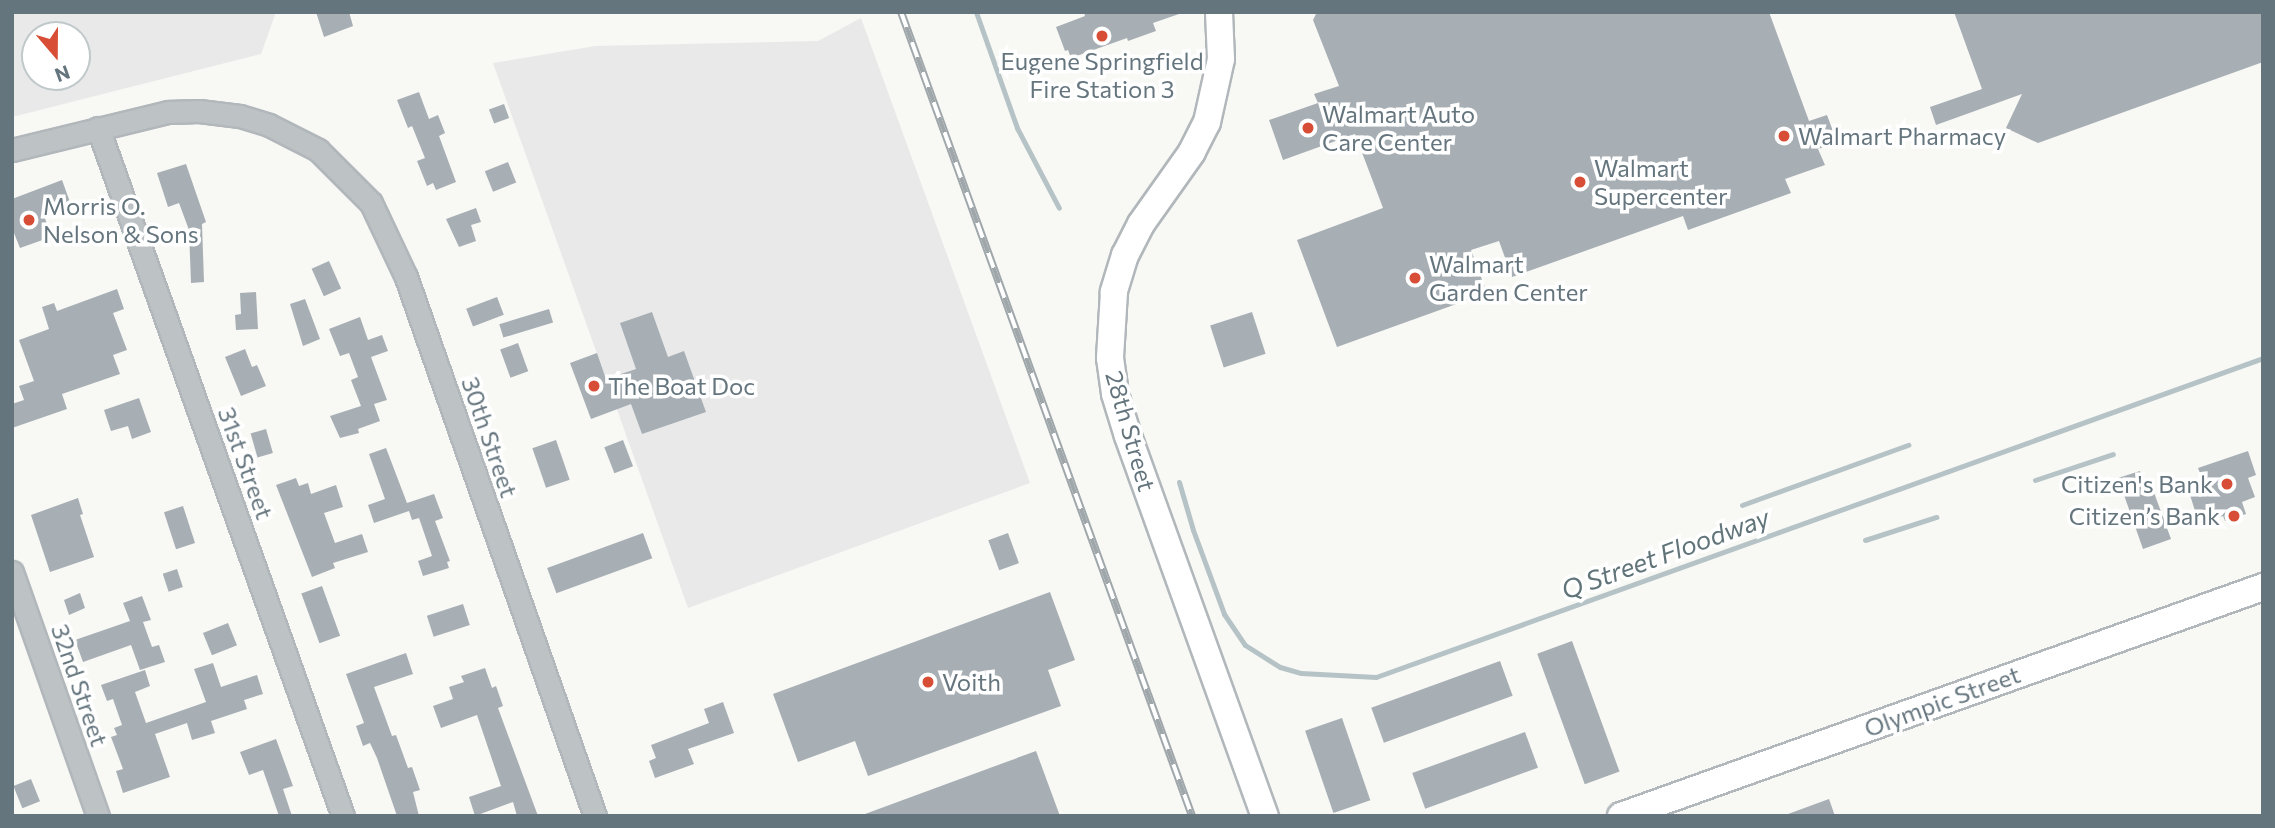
<!DOCTYPE html>
<meta charset="utf-8">
<style>
body{margin:0}
#map{position:relative;width:2275px;height:828px;overflow:hidden;background:#f8f8f5;font-family:Commissioner,sans-serif}
div>[style]{position:absolute}
.built>*{inset:0;background:#e9e9e9}
.stream>*{height:5px;margin:-2.5px;padding:0 2.5px;transform-origin:2.5px;border-radius:2.5px;background:#b6c3c6}
.building>*{inset:0;background:#a7afb4;transform-origin:0 0}
.roads{filter:drop-shadow(2px 0 #b1b7ba) drop-shadow(-2px 0 #b1b7ba) drop-shadow(0 2px #b1b7ba) drop-shadow(0 -2px #b1b7ba)}
.minor>*{height:21px;margin:-10.5px;padding:0 10.5px;transform-origin:10.5px;border-radius:10.5px;background:#bdc2c5}
.major>*{height:26px;margin:-13px;padding:0 13px;transform-origin:13px;border-radius:13px;background:#fff}
.rail>*{height:8px;margin-top:-4px;transform-origin:0;background:repeating-linear-gradient(90deg,#fff 0 16px,#9fa7ab 0 32px);box-sizing:border-box;border-block:2px solid #9fa7ab}
.dots>*{width:19px;height:19px;translate:-50% -50%;box-sizing:border-box;border:4px solid #fff;border-radius:50%}
span{translate:-50% -50%;white-space:nowrap;text-align:center;line-height:1.15;-webkit-text-stroke:7px #fff;paint-order:stroke}
.poi-label{font-size:24px;color:#65757e}
.left{translate:0 -50%;text-align:left}
.right{translate:-100% -50%;text-align:right}
.street-label{font-size:24px;color:#65757e}
.water-label{font-size:26px;color:#607479;font-style:italic}
.frame{position:absolute;inset:0;border:14px solid #65757e;pointer-events:none}
.north{position:absolute;left:21px;top:21px;width:70px;height:70px;box-sizing:border-box;background:#fff;border:2px solid #c1c8cb;border-radius:50%;rotate:160deg;font-size:19px;font-weight:700;line-height:28px;text-align:center;color:#65757e}
.north::after{content:'';display:block;margin:auto;width:24px;height:32px;background:#d84d35;clip-path:polygon(50% 0,100% 100%,50% 72%,0 100%)}
</style>
<div id="map">
<div class="built">
<i style="clip-path:polygon(evenodd,12px 12px,276px 12px,261px 54px,12px 117px,12px 12px,35px 35px,77px 35px,77px 77px,35px 77px,35px 35px)"></i>
<i style="clip-path:polygon(861px 18px,1030px 483px,688px 608px,493px 63px,595px 46px,818px 41px)"></i>
</div>
<div class="stream">
<i style="left:976px;top:12px;width:123px;rotate:70.5deg"></i>
<i style="left:1017px;top:128px;width:90px;rotate:62.3deg"></i>
<i style="left:2035px;top:480px;width:82px;rotate:-18.4deg"></i>
<i style="left:1179px;top:482px;width:50px;rotate:73.7deg"></i>
<i style="left:1193px;top:530px;width:90px;rotate:69.7deg"></i>
<i style="left:1224px;top:614px;width:37px;rotate:56deg"></i>
<i style="left:1245px;top:645px;width:41px;rotate:32.2deg"></i>
<i style="left:1280px;top:667px;width:22px;rotate:16deg"></i>
<i style="left:1301px;top:673px;width:75px;rotate:3.1deg"></i>
<i style="left:1376px;top:677px;width:943px;rotate:-19.78deg"></i>
<i style="left:1742px;top:505px;width:177px;rotate:-19.9deg"></i>
<i style="left:1865px;top:540px;width:75px;rotate:-17.9deg"></i>
</div>
<div class="building">
<i style="clip-path:polygon(316px 12px,349px 12px,353px 26px,324px 37px)"></i>
<i style="clip-path:polygon(1084px 12px,1178px 12px,1179px 14px,1153px 23px,1156px 31px,1128px 41px,1127px 38px,1071px 58px,1068px 50px,1065px 51px,1056px 27px,1085px 16px)"></i>
<i style="clip-path:polygon(1317px 12px,1769px 12px,1809px 121px,1827px 115px,1837px 142px,1818px 149px,1825px 165px,1785px 179px,1791px 193px,1688px 230px,1683px 216px,1512px 277px,1499px 241px,1471px 250px,1487px 293px,1337px 347px,1297px 240px,1383px 208px,1355px 134px,1283px 160px,1269px 120px,1318px 103px,1314px 94px,1339px 86px,1313px 20px)"></i>
<i style="clip-path:polygon(1954px 12px,2263px 12px,2263px 62px,2038px 143px,2006px 128px,2022px 94px,1936px 125px,1930px 107px,1982px 89px)"></i>
<i style="clip-path:polygon(419px 92px,429px 119px,438px 115px,445px 133px,439px 136px,456px 182px,436px 190px,433px 183px,427px 186px,417px 161px,425px 158px,412px 126px,408px 128px,397px 100px)"></i>
<i style="left:504px;top:104px;width:15px;height:16px;rotate:70deg"></i>
<i style="left:508px;top:162px;width:22px;height:25px;rotate:68deg"></i>
<i style="clip-path:polygon(186px 164px,206px 222px,202px 224px,204px 282px,191px 283px,189px 230px,179px 203px,168px 207px,157px 173px)"></i>
<i style="clip-path:polygon(62px 180px,70px 202px,43px 212px,51px 237px,20px 248px,12px 228px,12px 199px)"></i>
<i style="clip-path:polygon(476px 208px,481px 222px,471px 225px,476px 241px,459px 247px,446px 219px)"></i>
<i style="left:329px;top:261px;width:30px;height:19px;rotate:66deg"></i>
<i style="clip-path:polygon(117px 289px,124px 309px,113px 313px,127px 350px,113px 355px,120px 374px,62px 394px,67px 409px,12px 428px,12px 404px,24px 400px,19px 386px,34px 381px,19px 340px,49px 329px,42px 307px,54px 303px,57px 311px)"></i>
<i style="clip-path:polygon(256px 292px,258px 329px,236px 330px,235px 315px,241px 314px,240px 293px)"></i>
<i style="left:497px;top:297px;width:19px;height:33px;rotate:69deg"></i>
<i style="clip-path:polygon(305px 299px,320px 339px,303px 346px,290px 304px)"></i>
<i style="left:549px;top:309px;width:14px;height:52px;rotate:73deg"></i>
<i style="clip-path:polygon(652px 312px,668px 357px,684px 351px,706px 412px,642px 434px,631px 404px,591px 419px,570px 363px,597px 353px,606px 379px,636px 369px,620px 323px)"></i>
<i style="left:1252px;top:312px;width:44px;height:44px;rotate:72deg"></i>
<i style="clip-path:polygon(360px 317px,368px 340px,382px 335px,388px 351px,371px 357px,387px 400px,374px 404px,380px 421px,358px 429px,359px 433px,340px 438px,330px 416px,361px 406px,351px 380px,358px 377px,349px 353px,340px 356px,329px 329px)"></i>
<i style="left:518px;top:343px;width:30px;height:19px;rotate:70deg"></i>
<i style="clip-path:polygon(245px 349px,252px 367px,257px 365px,266px 386px,241px 396px,225px 357px)"></i>
<i style="clip-path:polygon(139px 398px,151px 432px,132px 439px,128px 426px,111px 431px,104px 410px)"></i>
<i style="left:266px;top:429px;width:25px;height:16px;rotate:74deg"></i>
<i style="left:556px;top:440px;width:42px;height:25px;rotate:71deg"></i>
<i style="left:623px;top:440px;width:28px;height:20px;rotate:69deg"></i>
<i style="clip-path:polygon(386px 448px,407px 503px,434px 494px,443px 518px,435px 521px,450px 561px,447px 562px,449px 568px,423px 576px,418px 561px,432px 556px,419px 518px,412px 520px,409px 511px,374px 523px,368px 505px,385px 499px,369px 454px)"></i>
<i style="clip-path:polygon(2248px 451px,2256px 475px,2248px 478px,2255px 497px,2242px 502px,2246px 514px,2225px 521px,2223px 516px,2214px 519px,2211px 508px,2196px 514px,2190px 495px,2206px 489px,2198px 468px)"></i>
<i style="clip-path:polygon(2140px 471px,2143px 481px,2149px 479px,2171px 539px,2143px 549px,2118px 478px)"></i>
<i style="clip-path:polygon(296px 478px,299px 486px,308px 483px,311px 494px,336px 485px,343px 507px,324px 513px,335px 543px,362px 534px,368px 552px,333px 563px,335px 568px,312px 577px,276px 485px)"></i>
<i style="clip-path:polygon(78px 498px,83px 514px,80px 515px,94px 557px,50px 572px,31px 515px)"></i>
<i style="left:183px;top:506px;width:39px;height:20px;rotate:72deg"></i>
<i style="left:643px;top:533px;width:27px;height:102px;rotate:70deg"></i>
<i style="left:1008px;top:533px;width:32px;height:21px;rotate:70deg"></i>
<i style="left:177px;top:569px;width:19px;height:15px;rotate:72deg"></i>
<i style="left:322px;top:586px;width:53px;height:22px;rotate:70deg"></i>
<i style="clip-path:polygon(1050px 592px,1075px 660px,1048px 670px,1061px 706px,868px 776px,855px 741px,798px 762px,773px 694px)"></i>
<i style="clip-path:polygon(80px 593px,85px 608px,69px 615px,64px 600px)"></i>
<i style="clip-path:polygon(142px 596px,151px 620px,143px 622px,152px 647px,159px 645px,165px 662px,140px 670px,131px 645px,83px 662px,75px 640px,130px 621px,123px 603px)"></i>
<i style="left:463px;top:604px;width:22px;height:38px;rotate:72deg"></i>
<i style="left:228px;top:623px;width:24px;height:27px;rotate:68deg"></i>
<i style="left:1572px;top:641px;width:139px;height:37px;rotate:70deg"></i>
<i style="clip-path:polygon(406px 653px,413px 674px,374px 687px,392px 736px,396px 735px,408px 768px,412px 767px,420px 790px,413px 792px,419px 816px,397px 816px,377px 758px,370px 743px,363px 746px,356px 726px,364px 723px,346px 674px)"></i>
<i style="left:1500px;top:661px;width:37px;height:137px;rotate:70deg"></i>
<i style="clip-path:polygon(213px 663px,221px 687px,257px 675px,263px 694px,244px 700px,247px 709px,211px 721px,215px 733px,192px 740px,187px 723px,155px 734px,170px 777px,123px 793px,116px 771px,123px 769px,111px 737px,117px 735px,114px 728px,122px 725px,113px 699px,107px 701px,101px 685px,145px 670px,150px 686px,135px 692px,146px 723px,206px 702px,194px 669px)"></i>
<i style="clip-path:polygon(485px 668px,492px 688px,496px 686px,503px 706px,498px 708px,538px 816px,517px 816px,513px 802px,475px 816px,469px 797px,501px 786px,477px 715px,441px 728px,433px 706px,453px 699px,449px 687px,464px 682px,461px 676px)"></i>
<i style="clip-path:polygon(723px 702px,734px 733px,688px 749px,694px 764px,655px 778px,649px 761px,656px 758px,651px 745px,709px 723px,704px 709px)"></i>
<i style="left:1342px;top:718px;width:87px;height:39px;rotate:71deg"></i>
<i style="left:1525px;top:732px;width:38px;height:120px;rotate:70deg"></i>
<i style="clip-path:polygon(276px 739px,293px 786px,283px 789px,292px 816px,279px 816px,263px 770px,249px 775px,240px 752px)"></i>
<i style="clip-path:polygon(1036px 751px,1060px 816px,865px 816px,865px 814px)"></i>
<i style="left:31px;top:779px;width:24px;height:19px;rotate:68deg"></i>
<i style="clip-path:polygon(1829px 799px,1835px 816px,1788px 816px,1788px 814px)"></i>
</div>
<div class="roads">
<div class="minor">
<i style="left:98px;top:128px;width:730px;rotate:70.4deg"></i>
<i style="left:12px;top:150px;width:161px;rotate:-13.7deg"></i>
<i style="left:168px;top:112px;width:31px;rotate:-2deg"></i>
<i style="left:199px;top:111px;width:41px;rotate:7deg"></i>
<i style="left:240px;top:116px;width:30px;rotate:17deg"></i>
<i style="left:269px;top:125px;width:55px;rotate:27deg"></i>
<i style="left:318px;top:150px;width:75px;rotate:45deg"></i>
<i style="left:371px;top:203px;width:82px;rotate:64.7deg"></i>
<i style="left:406px;top:277px;width:571px;rotate:70.68deg"></i>
<i style="left:12px;top:572px;width:259px;rotate:70.6deg"></i>
</div>
<div class="major">
<i style="left:1219px;top:12px;width:47px;rotate:87.6deg"></i>
<i style="left:1221px;top:59px;width:65px;rotate:102.5deg"></i>
<i style="left:1207px;top:122px;width:34px;rotate:117deg"></i>
<i style="left:1192px;top:152px;width:88px;rotate:125.3deg"></i>
<i style="left:1141px;top:224px;width:35px;rotate:117deg"></i>
<i style="left:1125px;top:255px;width:39px;rotate:107deg"></i>
<i style="left:1114px;top:292px;width:66px;rotate:93.5deg"></i>
<i style="left:1110px;top:358px;width:36px;rotate:82deg"></i>
<i style="left:1115px;top:394px;width:44px;rotate:72.8deg"></i>
<i style="left:1128px;top:436px;width:404px;rotate:70.2deg"></i>
<i style="left:1621px;top:816px;width:682px;rotate:-19.63deg"></i>
</div>
</div>
<div class="rail">
<i style="left:901px;top:12px;width:855px;rotate:70.1deg"></i>
</div>
<div class="dots">
<i style="left:1102px;top:36px;background:#d84d35"></i>
<i style="left:1308px;top:128px;background:#d84d35"></i>
<i style="left:1784px;top:136px;background:#d84d35"></i>
<i style="left:1580px;top:182px;background:#d84d35"></i>
<i style="left:29px;top:220px;background:#d84d35"></i>
<i style="left:1415px;top:278px;background:#d84d35"></i>
<i style="left:594px;top:386px;background:#d84d35"></i>
<i style="left:2227px;top:484px;background:#d84d35"></i>
<i style="left:2234px;top:516px;background:#d84d35"></i>
<i style="left:928px;top:682px;background:#d84d35"></i>
</div>
<div class="poi-label">
<span style="left:1102px;top:75px">Eugene Springfield<br>Fire Station 3</span>
<span class="left" style="left:1322px;top:128px">Walmart Auto<br>Care Center</span>
<span class="left" style="left:1798px;top:136px">Walmart Pharmacy</span>
<span class="left" style="left:1594px;top:182px">Walmart<br>Supercenter</span>
<span class="left" style="left:43px;top:220px">Morris O.<br>Nelson &amp; Sons</span>
<span class="left" style="left:1429px;top:278px">Walmart<br>Garden Center</span>
<span class="left" style="left:608px;top:386px">The Boat Doc</span>
<span class="right" style="left:2213px;top:484px">Citizen's Bank</span>
<span class="right" style="left:2220px;top:516px">Citizen’s Bank</span>
<span class="left" style="left:942px;top:682px">Voith</span>
</div>
<div class="street-label">
<span style="left:1131px;top:431px;rotate:74deg">28th Street</span>
<span style="left:490px;top:437px;rotate:71deg">30th Street</span>
<span style="left:246px;top:463px;rotate:70deg">31st Street</span>
<span style="left:80px;top:685px;rotate:71deg">32nd Street</span>
<span style="left:1942px;top:701px;rotate:-20deg">Olympic Street</span>
</div>
<div class="water-label">
<span style="left:1665px;top:553px;rotate:-20deg">Q Street Floodway</span>
</div>
<div class="frame"></div>
<div class="north">N</div>
</div>
